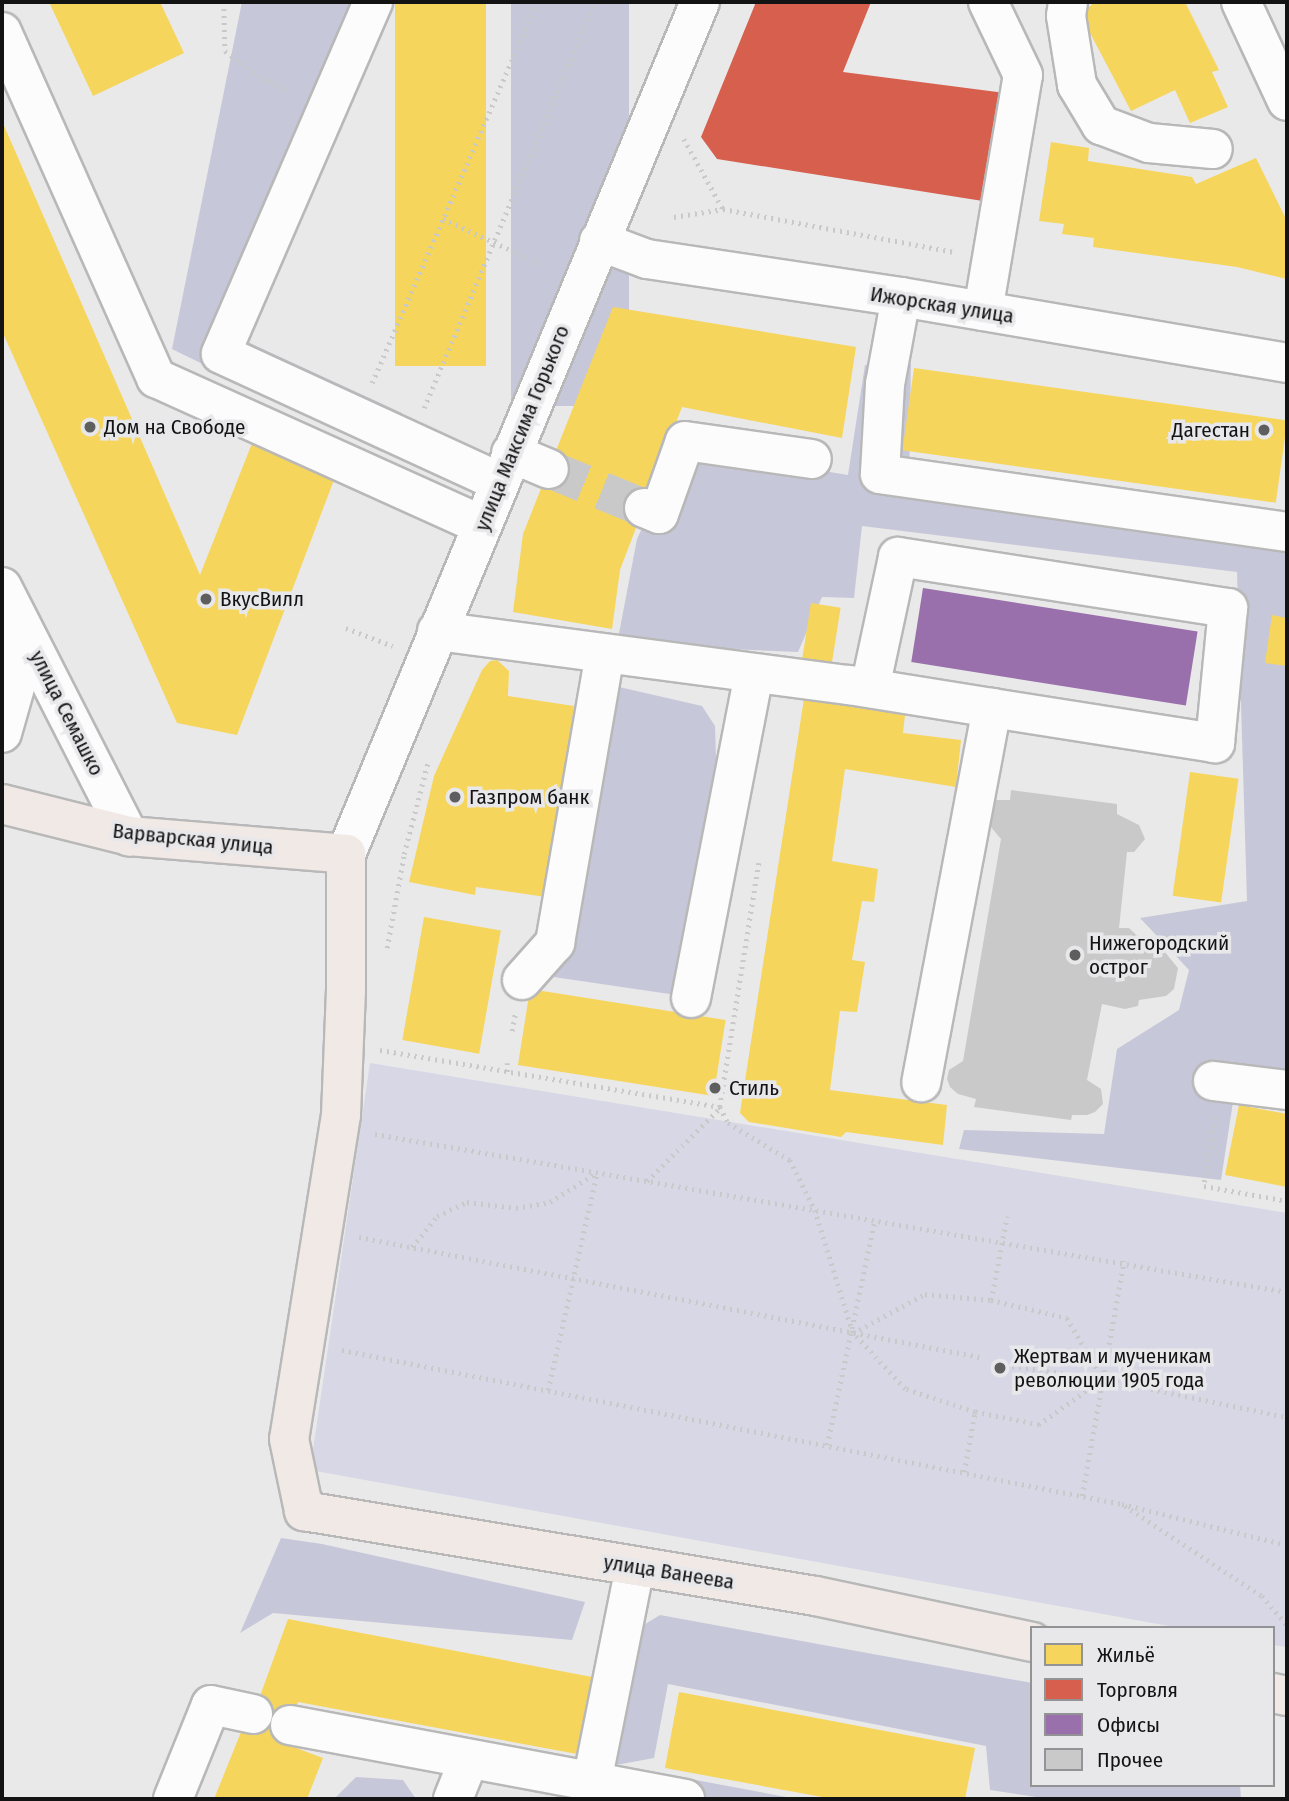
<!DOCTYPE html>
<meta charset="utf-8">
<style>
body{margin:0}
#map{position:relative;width:1289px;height:1801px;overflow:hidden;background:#e9e9ea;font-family:"Fira Sans Condensed",sans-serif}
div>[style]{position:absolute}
.green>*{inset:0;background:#d7d7e6}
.forest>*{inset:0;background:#c7c7da;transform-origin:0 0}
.homes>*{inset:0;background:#f6d55c;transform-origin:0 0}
.shops>*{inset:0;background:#d6604d}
.offices>*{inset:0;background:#9970ab;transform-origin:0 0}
.building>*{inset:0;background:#c9c9c9}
.minor-tunnel>*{height:38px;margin-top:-19px;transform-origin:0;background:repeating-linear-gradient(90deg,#c9c9ca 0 38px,transparent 0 57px)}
.path>*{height:4.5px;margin-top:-2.25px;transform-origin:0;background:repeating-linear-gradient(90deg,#c9c9ca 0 2px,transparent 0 7px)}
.roads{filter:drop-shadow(2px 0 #b8b8b8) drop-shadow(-2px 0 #b8b8b8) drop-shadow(0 2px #b8b8b8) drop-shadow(0 -2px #b8b8b8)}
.minor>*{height:38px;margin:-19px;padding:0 19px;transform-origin:19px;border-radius:19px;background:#fcfcfc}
.major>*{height:38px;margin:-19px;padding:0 19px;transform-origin:19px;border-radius:19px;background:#f0e9e6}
.dots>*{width:19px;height:19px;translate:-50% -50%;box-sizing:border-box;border:4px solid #e8e8eb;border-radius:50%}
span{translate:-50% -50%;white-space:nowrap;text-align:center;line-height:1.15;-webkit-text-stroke:7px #e8e8eb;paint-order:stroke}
.street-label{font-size:21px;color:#131314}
.poi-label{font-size:21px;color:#131314}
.left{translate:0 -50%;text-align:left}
.right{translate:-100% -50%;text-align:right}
.frame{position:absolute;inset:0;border:4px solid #131314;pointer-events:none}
.legend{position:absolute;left:1030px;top:1626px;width:245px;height:161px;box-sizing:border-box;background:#e8e8eb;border:2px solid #939395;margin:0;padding:9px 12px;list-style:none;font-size:21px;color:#131314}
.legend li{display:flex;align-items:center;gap:14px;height:35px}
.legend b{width:35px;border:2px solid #939395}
</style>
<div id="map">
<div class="green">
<i style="clip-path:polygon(370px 1063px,1287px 1213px,1287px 1647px,1273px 1645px,1273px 1628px,1180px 1628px,310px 1470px)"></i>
</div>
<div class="forest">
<i style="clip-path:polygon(242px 2px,388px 2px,239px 338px,402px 413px,382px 452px,172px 349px)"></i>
<i style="left:511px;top:2px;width:118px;height:404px"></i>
<i style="clip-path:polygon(911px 364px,909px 487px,1287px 537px,1287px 1103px,1233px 1102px,1221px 1180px,959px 1149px,964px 1130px,1104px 1134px,1117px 1049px,1179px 1010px,1189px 970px,1140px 918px,1247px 901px,1237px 572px,862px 526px,854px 598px,822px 597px,798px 652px,617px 644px,637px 539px,680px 447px,848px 475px,865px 365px)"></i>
<i style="clip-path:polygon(606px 684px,702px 706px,715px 726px,718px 819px,683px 996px,540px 975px)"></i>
<i style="clip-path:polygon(281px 1538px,322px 1544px,585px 1602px,572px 1640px,273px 1613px,240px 1633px)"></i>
<i style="clip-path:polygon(660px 1615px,1032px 1683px,1032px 1785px,1240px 1785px,1241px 1799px,1050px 1799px,990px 1790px,986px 1746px,668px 1684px,654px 1758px,616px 1765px,629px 1679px,642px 1626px)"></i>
<i style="clip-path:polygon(653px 1772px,797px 1799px,653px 1799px)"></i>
<i style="clip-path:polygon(356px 1777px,403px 1780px,416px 1799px,334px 1799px)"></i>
</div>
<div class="homes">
<i style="clip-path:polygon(49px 2px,160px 2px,184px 53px,93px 96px)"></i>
<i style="left:395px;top:2px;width:91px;height:364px"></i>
<i style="clip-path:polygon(1092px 2px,1185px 2px,1219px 70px,1212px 72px,1228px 107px,1190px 123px,1175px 90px,1131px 111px,1079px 12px,1092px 5px)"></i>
<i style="clip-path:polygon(2px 121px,200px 575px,262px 418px,345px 451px,237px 735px,177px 723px,2px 331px)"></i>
<i style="clip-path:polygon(1051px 142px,1089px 148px,1088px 161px,1192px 177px,1196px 184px,1256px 158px,1287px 221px,1287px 279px,1237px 267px,1093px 247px,1094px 238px,1062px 234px,1064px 224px,1039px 221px)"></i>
<i style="clip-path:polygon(613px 307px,856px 347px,842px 438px,682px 407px,620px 570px,612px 629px,513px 612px,523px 534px)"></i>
<i style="left:914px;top:368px;width:377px;height:83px;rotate:8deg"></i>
<i style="left:811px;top:603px;width:30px;height:67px;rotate:9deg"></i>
<i style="clip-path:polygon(1272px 615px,1287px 618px,1287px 666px,1265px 663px)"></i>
<i style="clip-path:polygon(497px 660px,509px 671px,508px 696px,574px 706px,546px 897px,476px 887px,475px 895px,409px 882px,434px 776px,482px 670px,490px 661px)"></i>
<i style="clip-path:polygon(805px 692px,863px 698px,863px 708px,905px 715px,903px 733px,961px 740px,956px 787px,845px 769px,832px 861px,878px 869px,874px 902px,862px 901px,852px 960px,865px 962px,857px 1012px,840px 1011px,830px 1090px,947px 1105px,943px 1145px,846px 1132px,841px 1137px,749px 1122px,740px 1113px)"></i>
<i style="left:1190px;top:772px;width:49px;height:125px;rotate:8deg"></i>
<i style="left:424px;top:917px;width:78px;height:125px;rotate:10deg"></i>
<i style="left:530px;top:989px;width:198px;height:77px;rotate:9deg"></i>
<i style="clip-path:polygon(1239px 1105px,1287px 1114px,1287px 1187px,1225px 1175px)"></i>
<i style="clip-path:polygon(288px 1619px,592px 1677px,577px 1754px,298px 1702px,283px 1743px,323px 1758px,307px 1799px,214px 1799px,243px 1727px,248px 1729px)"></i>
<i style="clip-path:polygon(679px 1692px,975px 1748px,965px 1799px,833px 1799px,665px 1768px)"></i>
</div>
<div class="shops">
<i style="clip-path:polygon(756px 2px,871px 2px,843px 72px,1005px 93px,989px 202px,717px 159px,701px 137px)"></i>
</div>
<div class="offices">
<i style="left:923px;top:588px;width:278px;height:75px;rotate:9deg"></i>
</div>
<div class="building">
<i style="clip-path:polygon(1011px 790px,1117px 804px,1117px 814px,1139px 825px,1145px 839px,1134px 852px,1127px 852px,1119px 928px,1129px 928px,1147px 945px,1164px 951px,1178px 968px,1174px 989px,1166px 996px,1139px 1000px,1138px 1006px,1125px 1009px,1102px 1004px,1087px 1080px,1101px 1089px,1103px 1104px,1095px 1112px,1087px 1115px,1072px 1115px,1071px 1120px,974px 1107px,976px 1099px,958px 1094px,950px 1087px,947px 1079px,949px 1070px,963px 1061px,1001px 839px,986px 821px,991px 806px,996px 800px,1010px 800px)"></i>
</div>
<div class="minor-tunnel">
<i style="left:549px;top:469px;width:103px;rotate:22.3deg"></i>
</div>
<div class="path">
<i style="left:224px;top:2px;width:49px;rotate:88.8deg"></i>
<i style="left:225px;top:51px;width:52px;rotate:35.5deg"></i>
<i style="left:267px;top:81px;width:28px;rotate:23deg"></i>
<i style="left:684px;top:139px;width:80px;rotate:60.9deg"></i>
<i style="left:674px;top:217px;width:50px;rotate:-9.3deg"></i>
<i style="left:723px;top:209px;width:237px;rotate:10.5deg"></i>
<i style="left:443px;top:219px;width:110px;rotate:24.7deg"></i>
<i style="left:372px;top:383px;width:415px;rotate:-66.6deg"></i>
<i style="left:424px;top:408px;width:441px;rotate:-67.2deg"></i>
<i style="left:346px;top:628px;width:50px;rotate:21deg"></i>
<i style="left:759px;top:863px;width:247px;rotate:99.1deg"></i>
<i style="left:720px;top:1107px;width:18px;rotate:63deg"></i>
<i style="left:728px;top:1123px;width:72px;rotate:30.8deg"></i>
<i style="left:790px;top:1160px;width:56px;rotate:63.4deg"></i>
<i style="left:815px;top:1210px;width:129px;rotate:72.8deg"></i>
<i style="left:387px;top:948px;width:96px;rotate:-79.7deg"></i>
<i style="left:404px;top:854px;width:95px;rotate:-75.4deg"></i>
<i style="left:512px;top:1031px;width:17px;rotate:-80deg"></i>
<i style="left:380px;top:1050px;width:345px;rotate:9.5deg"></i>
<i style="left:507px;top:1072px;width:9px;rotate:-90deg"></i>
<i style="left:1216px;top:1118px;width:69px;rotate:100deg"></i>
<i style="left:1204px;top:1186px;width:84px;rotate:10.2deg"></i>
<i style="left:375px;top:1134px;width:926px;rotate:9.83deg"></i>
<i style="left:647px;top:1181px;width:103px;rotate:-45deg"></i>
<i style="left:359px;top:1237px;width:632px;rotate:10.94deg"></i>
<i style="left:412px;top:1247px;width:40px;rotate:-51deg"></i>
<i style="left:437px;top:1216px;width:33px;rotate:-25deg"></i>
<i style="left:467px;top:1202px;width:49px;rotate:7deg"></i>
<i style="left:516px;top:1208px;width:35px;rotate:-10deg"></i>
<i style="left:550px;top:1202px;width:54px;rotate:-32.2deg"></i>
<i style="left:925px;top:1294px;width:66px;rotate:5.2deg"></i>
<i style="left:991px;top:1300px;width:78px;rotate:13.3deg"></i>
<i style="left:1067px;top:1318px;width:71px;rotate:59.5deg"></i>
<i style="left:1103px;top:1379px;width:79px;rotate:144.3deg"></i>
<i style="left:1039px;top:1425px;width:65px;rotate:-168.5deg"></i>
<i style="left:975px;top:1412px;width:74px;rotate:-161.8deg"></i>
<i style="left:905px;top:1389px;width:76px;rotate:-132.9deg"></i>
<i style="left:853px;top:1333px;width:82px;rotate:-28.4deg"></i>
<i style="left:991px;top:1300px;width:85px;rotate:-79.1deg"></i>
<i style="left:342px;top:1350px;width:795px;rotate:11.17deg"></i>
<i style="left:1122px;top:1504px;width:170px;rotate:14deg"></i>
<i style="left:1012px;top:1366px;width:92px;rotate:8.1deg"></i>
<i style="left:1103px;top:1379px;width:188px;rotate:11.7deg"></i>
<i style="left:548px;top:1390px;width:222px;rotate:-77.3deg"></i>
<i style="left:827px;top:1445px;width:230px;rotate:-78deg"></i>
<i style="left:964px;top:1472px;width:61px;rotate:-79.6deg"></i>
<i style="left:1082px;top:1496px;width:239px;rotate:-79.9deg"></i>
<i style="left:1125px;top:1506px;width:164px;rotate:33.3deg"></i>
<i style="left:1262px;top:1596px;width:38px;rotate:49deg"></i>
</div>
<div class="roads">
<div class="minor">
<i style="left:373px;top:2px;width:383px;rotate:113.4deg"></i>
<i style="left:221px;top:354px;width:306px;rotate:24.7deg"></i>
<i style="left:1068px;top:2px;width:14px;rotate:98deg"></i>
<i style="left:1066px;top:16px;width:70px;rotate:80.9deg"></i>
<i style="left:1077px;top:85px;width:47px;rotate:59deg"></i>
<i style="left:1101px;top:125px;width:51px;rotate:20.6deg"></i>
<i style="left:1149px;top:143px;width:64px;rotate:5.4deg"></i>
<i style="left:1241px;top:2px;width:109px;rotate:65.1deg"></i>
<i style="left:2px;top:32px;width:379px;rotate:66deg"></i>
<i style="left:156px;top:378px;width:358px;rotate:24.3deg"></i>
<i style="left:599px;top:241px;width:51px;rotate:20.6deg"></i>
<i style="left:647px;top:259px;width:257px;rotate:8.5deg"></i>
<i style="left:901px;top:297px;width:392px;rotate:9.7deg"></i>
<i style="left:901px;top:297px;width:88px;rotate:100.4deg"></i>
<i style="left:885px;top:384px;width:90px;rotate:93.2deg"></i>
<i style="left:880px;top:474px;width:411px;rotate:8.1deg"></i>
<i style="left:983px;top:311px;width:239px;rotate:-80.4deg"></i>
<i style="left:1023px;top:75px;width:81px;rotate:-115.6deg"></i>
<i style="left:511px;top:453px;width:41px;rotate:22.8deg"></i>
<i style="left:644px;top:508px;width:16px;rotate:22deg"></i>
<i style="left:659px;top:514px;width:77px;rotate:-70.4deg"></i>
<i style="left:685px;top:441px;width:128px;rotate:8.1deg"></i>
<i style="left:2px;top:587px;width:280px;rotate:63deg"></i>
<i style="left:437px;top:631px;width:416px;rotate:7.5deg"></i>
<i style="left:849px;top:685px;width:145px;rotate:9.1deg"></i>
<i style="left:992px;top:708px;width:381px;rotate:100.7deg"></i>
<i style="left:870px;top:688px;width:134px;rotate:-77.9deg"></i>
<i style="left:898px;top:557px;width:334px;rotate:8.8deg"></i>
<i style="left:1228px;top:608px;width:136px;rotate:95.5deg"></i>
<i style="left:1215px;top:743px;width:226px;rotate:-171.1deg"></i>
<i style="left:2px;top:733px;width:58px;rotate:-74.1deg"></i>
<i style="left:18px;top:677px;width:53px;rotate:-99.8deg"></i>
<i style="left:346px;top:854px;width:923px;rotate:-67.44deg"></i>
<i style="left:522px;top:980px;width:50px;rotate:-48.3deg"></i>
<i style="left:555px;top:943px;width:293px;rotate:-80.2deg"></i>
<i style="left:691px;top:998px;width:330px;rotate:-79deg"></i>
<i style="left:1213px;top:1081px;width:75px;rotate:6.9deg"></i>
<i style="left:290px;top:1725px;width:402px;rotate:10.6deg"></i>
<i style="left:592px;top:1782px;width:220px;rotate:-78.7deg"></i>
<i style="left:173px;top:1799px;width:101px;rotate:-68deg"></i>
<i style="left:211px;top:1705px;width:43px;rotate:12.1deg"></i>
<i style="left:453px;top:1799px;width:43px;rotate:-68.2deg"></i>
</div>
<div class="major">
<i style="left:2px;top:804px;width:131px;rotate:14.1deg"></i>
<i style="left:129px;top:836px;width:218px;rotate:4.7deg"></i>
<i style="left:346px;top:854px;width:136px;rotate:90deg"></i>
<i style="left:346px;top:990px;width:125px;rotate:92.3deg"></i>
<i style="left:341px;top:1115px;width:328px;rotate:99.1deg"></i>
<i style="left:289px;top:1439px;width:74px;rotate:78.2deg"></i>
<i style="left:304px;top:1511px;width:519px;rotate:9.43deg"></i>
<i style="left:816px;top:1596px;width:221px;rotate:12deg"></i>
<i style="left:1273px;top:1693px;width:14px;rotate:12deg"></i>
</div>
</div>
<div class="dots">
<i style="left:90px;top:427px;background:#5e5e5f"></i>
<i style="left:1264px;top:430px;background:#5e5e5f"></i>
<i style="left:206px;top:599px;background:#5e5e5f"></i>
<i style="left:455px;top:797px;background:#5e5e5f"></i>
<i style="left:1075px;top:955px;background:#5e5e5f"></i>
<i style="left:715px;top:1088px;background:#5e5e5f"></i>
<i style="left:1000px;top:1368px;background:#5e5e5f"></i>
</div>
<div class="street-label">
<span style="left:942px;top:305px;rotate:9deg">Ижорская улица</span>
<span style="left:522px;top:428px;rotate:-68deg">улица Максима Горького</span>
<span style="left:67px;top:713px;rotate:63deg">улица Семашко</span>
<span style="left:193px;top:839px;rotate:6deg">Варварская улица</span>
<span style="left:669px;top:1572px;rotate:9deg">улица Ванеева</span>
</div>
<div class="poi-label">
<span class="left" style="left:104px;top:427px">Дом на Свободе</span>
<span class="right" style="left:1250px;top:430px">Дагестан</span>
<span class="left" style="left:220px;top:599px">ВкусВилл</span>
<span class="left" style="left:469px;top:797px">Газпром банк</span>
<span class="left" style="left:1089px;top:955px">Нижегородский<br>острог</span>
<span class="left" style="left:729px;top:1088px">Стиль</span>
<span class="left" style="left:1014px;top:1368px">Жертвам и мученикам<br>революции 1905 года</span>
</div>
<div class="frame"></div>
<ul class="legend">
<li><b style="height:19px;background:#f6d55c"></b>Жильё</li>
<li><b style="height:19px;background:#d6604d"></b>Торговля</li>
<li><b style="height:19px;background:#9970ab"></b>Офисы</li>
<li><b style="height:19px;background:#c9c9c9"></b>Прочее</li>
</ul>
</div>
